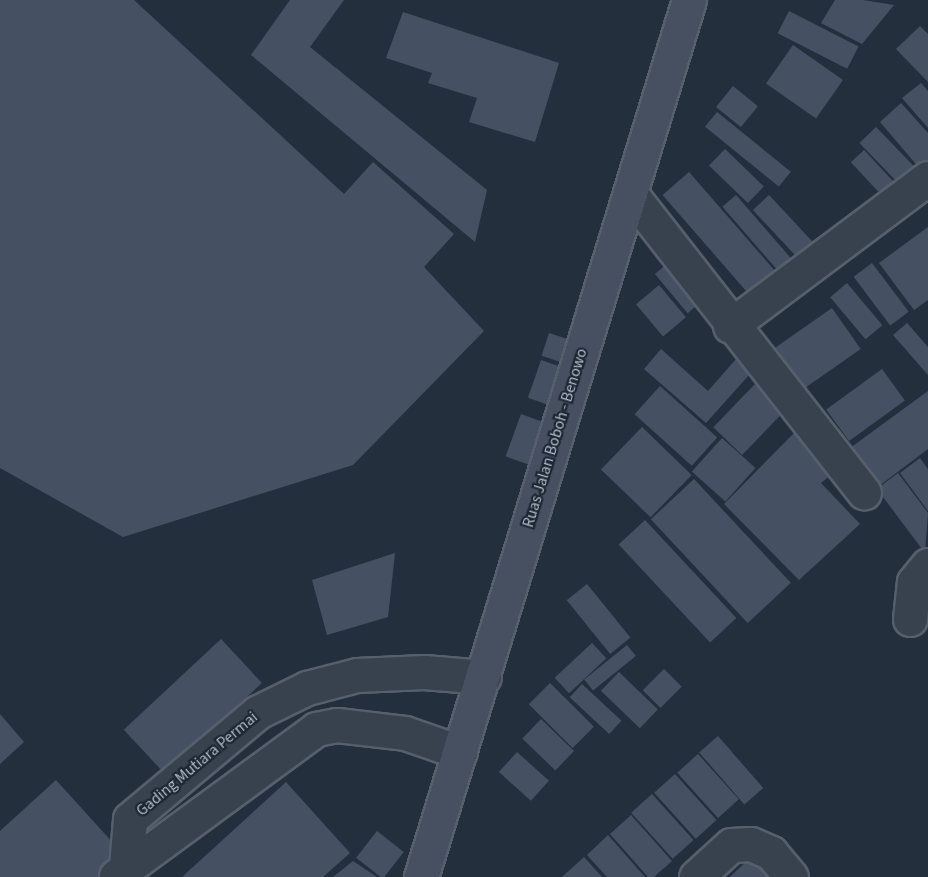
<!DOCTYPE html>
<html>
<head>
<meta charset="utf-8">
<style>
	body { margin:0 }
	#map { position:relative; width:928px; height:877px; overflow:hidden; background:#242f3e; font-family:"Source Sans 3",sans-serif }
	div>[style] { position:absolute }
	.building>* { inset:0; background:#455162; transform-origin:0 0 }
	.roads { filter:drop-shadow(2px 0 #565f6c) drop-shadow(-2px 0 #565f6c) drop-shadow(0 2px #565f6c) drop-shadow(0 -2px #565f6c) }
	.minor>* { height:33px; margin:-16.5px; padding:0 16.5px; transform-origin:16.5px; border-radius:16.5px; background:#38414e }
	.secondary>* { height:33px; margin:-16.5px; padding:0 16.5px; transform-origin:16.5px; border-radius:16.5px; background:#465061 }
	span { translate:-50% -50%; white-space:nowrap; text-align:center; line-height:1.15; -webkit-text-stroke:4.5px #1d2633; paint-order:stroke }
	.street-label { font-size:16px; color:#b4bcc9 }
</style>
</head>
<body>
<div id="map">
	<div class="building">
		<i style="clip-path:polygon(0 0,134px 0,344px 194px,373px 162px,454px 234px,424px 267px,484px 331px,353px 465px,123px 537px,0 468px)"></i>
		<i style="clip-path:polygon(290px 0,344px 0,310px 47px,487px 190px,475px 242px,251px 55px)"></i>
		<i style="clip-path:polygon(835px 0,863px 0,894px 5px,862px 44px,821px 23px)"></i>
		<i style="left:789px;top:11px;width:78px;height:25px;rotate:27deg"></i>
		<i style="clip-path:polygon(403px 12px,559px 63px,535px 142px,469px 122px,477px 98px,428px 83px,432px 73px,386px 58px)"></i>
		<i style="clip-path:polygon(920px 26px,928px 34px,928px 82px,896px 49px)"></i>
		<i style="left:793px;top:45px;width:61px;height:47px;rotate:35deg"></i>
		<i style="clip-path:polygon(921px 83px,928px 91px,928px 128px,902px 98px)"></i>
		<i style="left:733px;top:86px;width:32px;height:27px;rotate:39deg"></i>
		<i style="clip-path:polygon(901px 103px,928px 133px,928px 164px,921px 170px,880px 122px)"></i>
		<i style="left:717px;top:112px;width:95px;height:19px;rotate:39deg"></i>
		<i style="left:876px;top:127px;width:65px;height:23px;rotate:46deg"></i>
		<i style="left:725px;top:149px;width:54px;height:23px;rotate:44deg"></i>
		<i style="left:864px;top:150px;width:51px;height:18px;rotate:47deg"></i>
		<i style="left:689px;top:172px;width:133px;height:35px;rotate:49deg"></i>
		<i style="left:736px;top:195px;width:84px;height:18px;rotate:49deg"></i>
		<i style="left:769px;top:195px;width:80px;height:22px;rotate:47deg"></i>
		<i style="clip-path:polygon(928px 227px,928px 300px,914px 310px,879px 263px)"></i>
		<i style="left:674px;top:258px;width:51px;height:25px;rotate:50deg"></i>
		<i style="left:872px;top:263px;width:61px;height:23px;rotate:53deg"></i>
		<i style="left:847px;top:283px;width:55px;height:22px;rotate:50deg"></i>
		<i style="left:659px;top:285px;width:42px;height:30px;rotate:50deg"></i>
		<i style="left:832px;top:308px;width:50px;height:69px;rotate:55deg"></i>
		<i style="clip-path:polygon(907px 323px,928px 347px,928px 375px,893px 335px)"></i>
		<i style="left:549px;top:333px;width:28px;height:24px;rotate:18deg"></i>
		<i style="clip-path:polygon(661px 349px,708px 391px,743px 351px,758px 365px,706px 423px,644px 369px)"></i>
		<i style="left:541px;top:360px;width:28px;height:40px;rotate:19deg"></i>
		<i style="left:882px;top:369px;width:39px;height:69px;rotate:54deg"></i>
		<i style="left:755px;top:384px;width:40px;height:60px;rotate:44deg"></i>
		<i style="left:660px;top:386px;width:77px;height:38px;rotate:42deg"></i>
		<i style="clip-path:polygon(928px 391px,928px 449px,879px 486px,850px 448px)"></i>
		<i style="left:521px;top:414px;width:30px;height:45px;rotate:20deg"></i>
		<i style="left:642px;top:427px;width:69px;height:59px;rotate:44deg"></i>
		<i style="clip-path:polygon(796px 431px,831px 475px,821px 483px,860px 524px,799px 580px,724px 504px)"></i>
		<i style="left:722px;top:438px;width:45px;height:45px;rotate:42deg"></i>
		<i style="clip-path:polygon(920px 458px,928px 469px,928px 511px,900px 473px)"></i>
		<i style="clip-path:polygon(898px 473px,928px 513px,925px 553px,877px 489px)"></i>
		<i style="left:694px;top:479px;width:142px;height:59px;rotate:47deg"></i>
		<i style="left:645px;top:520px;width:134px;height:36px;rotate:47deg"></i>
		<i style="clip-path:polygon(395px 553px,388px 617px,327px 635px,312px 580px)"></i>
		<i style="left:587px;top:584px;width:69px;height:26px;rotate:51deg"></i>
		<i style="left:221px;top:639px;width:60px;height:133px;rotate:47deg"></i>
		<i style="left:592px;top:643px;width:21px;height:51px;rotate:47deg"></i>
		<i style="left:627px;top:645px;width:14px;height:55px;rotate:51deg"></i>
		<i style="left:664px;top:669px;width:25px;height:30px;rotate:45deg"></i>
		<i style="left:619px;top:672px;width:54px;height:26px;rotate:44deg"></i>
		<i style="left:550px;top:683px;width:62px;height:30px;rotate:45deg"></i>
		<i style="left:582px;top:684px;width:54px;height:18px;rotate:43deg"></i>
		<i style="clip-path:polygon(0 714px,24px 742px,0 764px)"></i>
		<i style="left:541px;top:719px;width:46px;height:27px;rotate:44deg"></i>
		<i style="left:718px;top:736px;width:69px;height:25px;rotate:49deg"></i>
		<i style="left:517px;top:752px;width:43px;height:27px;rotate:42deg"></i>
		<i style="left:698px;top:754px;width:61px;height:28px;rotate:48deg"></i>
		<i style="left:675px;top:774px;width:62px;height:28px;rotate:48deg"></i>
		<i style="clip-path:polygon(56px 780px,124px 855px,100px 877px,0 877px,0 831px)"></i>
		<i style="clip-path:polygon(286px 782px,350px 853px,323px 877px,182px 877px)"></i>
		<i style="left:652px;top:794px;width:62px;height:28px;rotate:48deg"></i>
		<i style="clip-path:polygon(631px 815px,672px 861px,654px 877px,648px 877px,610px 834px)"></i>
		<i style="left:377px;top:831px;width:34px;height:34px;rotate:38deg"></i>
		<i style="clip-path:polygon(608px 835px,645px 877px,607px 877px,587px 855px)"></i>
		<i style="clip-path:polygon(753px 855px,775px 877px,730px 877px)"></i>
		<i style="clip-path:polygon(584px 857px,602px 877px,562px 877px)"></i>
		<i style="clip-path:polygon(353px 861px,377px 877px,333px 877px)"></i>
	</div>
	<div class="roads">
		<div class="minor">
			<i style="left:630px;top:193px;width:380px;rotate:52deg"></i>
			<i style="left:730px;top:326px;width:247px;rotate:-36.8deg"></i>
			<i style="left:910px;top:619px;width:37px;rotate:-84deg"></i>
			<i style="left:914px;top:582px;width:22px;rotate:-51deg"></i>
			<i style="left:126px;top:867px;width:48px;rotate:-85.2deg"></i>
			<i style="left:130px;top:819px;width:167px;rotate:-39.9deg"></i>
			<i style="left:258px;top:712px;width:55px;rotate:-26.1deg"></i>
			<i style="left:307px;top:688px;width:52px;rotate:-14.6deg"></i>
			<i style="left:357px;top:675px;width:67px;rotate:-2.6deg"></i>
			<i style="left:424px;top:672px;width:60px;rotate:4.8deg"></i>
			<i style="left:116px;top:876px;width:248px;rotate:-36.3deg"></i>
			<i style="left:316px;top:729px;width:21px;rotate:-11deg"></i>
			<i style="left:337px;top:725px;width:68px;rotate:6.7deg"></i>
			<i style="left:405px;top:733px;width:58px;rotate:19.1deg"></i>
			<i style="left:696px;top:877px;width:47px;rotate:-42.4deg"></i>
			<i style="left:731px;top:845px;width:20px;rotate:-3deg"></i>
			<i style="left:751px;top:844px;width:22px;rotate:24deg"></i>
			<i style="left:771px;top:853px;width:31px;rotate:50deg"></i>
		</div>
		<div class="secondary">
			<i style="left:421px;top:877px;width:917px;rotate:-73.01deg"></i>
		</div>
	</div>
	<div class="street-label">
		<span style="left:555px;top:438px;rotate:-73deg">Ruas Jalan Boboh - Benowo</span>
		<span style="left:197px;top:764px;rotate:-40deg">Gading Mutiara Permai</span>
	</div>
</div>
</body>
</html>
